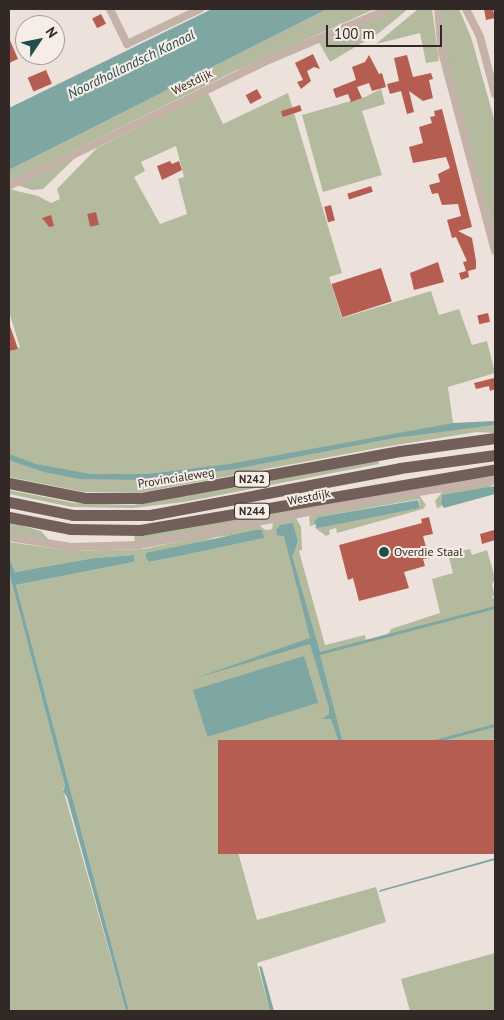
<!DOCTYPE html>
<html>
<head>
<meta charset="utf-8">
<style>
	body { margin:0 }
	#map { position:relative; width:504px; height:1020px; overflow:hidden; background:#ede2db; font-family:"PT Sans",sans-serif }
	div>[style] { position:absolute }
	.green>* { inset:0; background:#b4ba9d }
	.water>* { inset:0; background:#7ea6a3; transform-origin:0 0 }
	.building>* { inset:0; background:#b55d51; transform-origin:0 0 }
	.minor>* { height:8px; margin:-4px; padding:0 4px; transform-origin:4px; border-radius:4px; background:#c4b1a8 }
	.primary>* { height:11px; margin:-5.5px; padding:0 5.5px; transform-origin:5.5px; border-radius:5.5px; background:#725f5a }
	.dots>* { width:14px; height:14px; translate:-50% -50%; box-sizing:border-box; border:2px solid #f6ede6; border-radius:50% }
	span { translate:-50% -50%; white-space:nowrap; text-align:center; line-height:1.15; -webkit-text-stroke:4px #f6ede6; paint-order:stroke }
	.shield-label span { padding:1px 4px; background:#f6ede6; border:1px solid; border-radius:4px; -webkit-text-stroke-width:0 }
	.shield-label { font-size:11px; color:#322927; font-weight:700 }
	.street-label { font-size:12px; color:#322927 }
	.poi-label { font-size:12px; color:#322927 }
	.left { translate:0 -50%; text-align:left }
	.water-label { font-size:14px; color:#234d4b; font-style:italic }
	.frame { position:absolute; inset:0; border:10px solid #322927; pointer-events:none }
	.north { position:absolute; left:15px; top:15px; width:50px; height:50px; box-sizing:border-box; background:#f6ede6; border:1px solid #a89f9a; border-radius:50%; rotate:56deg; font-size:14px; font-weight:700; line-height:20px; text-align:center; color:#322927 }
	.north::after { content:''; display:block; margin:auto; width:18px; height:22px; background:#234d4b; clip-path:polygon(50% 0,100% 100%,50% 72%,0 100%) }
	.scale { position:absolute; left:326px; top:25px; width:116px; height:22px; box-sizing:border-box; border:2px solid #322927; border-top:0; padding-left:6px; font-size:15px; line-height:18px; white-space:nowrap; color:#322927; -webkit-text-stroke:4px #f6ede6; paint-order:stroke }
</style>
</head>
<body>
<div id="map">
	<div class="green">
		<i style="clip-path:polygon(327px 9px,375px 9px,231px 73px,9px 182px,9px 170px)"></i>
		<i style="clip-path:polygon(395px 9px,408px 9px,379px 33px,330px 62px,318px 41px)"></i>
		<i style="clip-path:polygon(418px 9px,432px 9px,439px 61px,426px 63px,420px 33px,376px 44px)"></i>
		<i style="clip-path:polygon(441px 9px,459px 9px,471px 37px,495px 122px,495px 236px,445px 53px)"></i>
		<i style="clip-path:polygon(381px 89px,385px 104px,362px 111px,382px 175px,323px 192px,302px 115px,365px 97px)"></i>
		<i style="clip-path:polygon(evenodd,208px 93px,223px 124px,288px 93px,342px 273px,329px 277px,342px 318px,431px 291px,439px 315px,459px 309px,472px 345px,487px 341px,495px 373px,448px 387px,453px 423px,475px 423px,476px 427px,495px 425px,495px 433px,477px 432px,378px 448px,138px 493px,84px 492px,9px 477px,9px 351px,20px 347px,9px 312px,9px 189px,38px 196px,51px 203px,60px 199px,57px 189px,97px 148px,208px 93px,176px 146px,184px 177px,178px 179px,187px 214px,160px 224px,134px 177px,145px 171px,141px 162px,176px 146px)"></i>
		<i style="clip-path:polygon(78px 155px,43px 189px,32px 190px,17px 185px)"></i>
		<i style="clip-path:polygon(378px 460px,379px 464px,184px 502px,133px 508px,72px 507px,9px 494px,9px 490px,74px 503px,133px 505px)"></i>
		<i style="clip-path:polygon(495px 476px,359px 499px,135px 542px,134px 535px,355px 496px)"></i>
		<i style="clip-path:polygon(495px 483px,487px 489px,442px 495px,441px 507px,437px 508px,435px 501px,443px 491px)"></i>
		<i style="clip-path:polygon(419px 495px,426px 505px,423px 509px,337px 533px,336px 528px,329px 530px,330px 534px,326px 536px,314px 527px,420px 508px,419px 499px,319px 517px,315px 525px,310px 526px,309px 517px,314px 513px)"></i>
		<i style="clip-path:polygon(evenodd,296px 518px,301px 527px,302px 550px,299px 551px,325px 645px,365px 635px,366px 640px,388px 634px,391px 629px,440px 613px,432px 579px,453px 573px,448px 554px,470px 549px,472px 555px,487px 550px,495px 578px,492px 585px,495px 595px,492px 597px,495px 599px,495px 739px,227px 813px,257px 920px,376px 887px,386px 922px,257px 963px,270px 1011px,129px 1011px,16px 585px,134px 562px,134px 555px,94px 558px,15px 572px,9px 557px,9px 542px,72px 551px,144px 549px,257px 524px,266px 530px,272px 529px,273px 522px,296px 518px,293px 524px,298px 543px,295px 548px,283px 534px,280px 525px,293px 524px,296px 518px,263px 532px,263px 538px,165px 559px,148px 562px,146px 557px,217px 537px,263px 532px)"></i>
		<i style="clip-path:polygon(9px 522px,41px 531px,50px 541px,9px 534px)"></i>
		<i style="clip-path:polygon(9px 572px,65px 786px,63px 789px,126px 1011px,9px 1011px)"></i>
		<i style="clip-path:polygon(495px 953px,495px 1011px,410px 1011px,401px 979px)"></i>
	</div>
	<div class="water">
		<i style="clip-path:polygon(212px 9px,327px 9px,9px 170px,9px 108px)"></i>
		<i style="clip-path:polygon(495px 421px,495px 425px,394px 438px,235px 469px,147px 480px,80px 479px,44px 472px,9px 460px,9px 454px,36px 464px,90px 474px,149px 474px,229px 464px,453px 423px)"></i>
		<i style="clip-path:polygon(495px 486px,495px 494px,444px 508px,441px 504px,442px 495px)"></i>
		<i style="clip-path:polygon(418px 500px,420px 508px,317px 528px,314px 521px,319px 517px)"></i>
		<i style="clip-path:polygon(293px 523px,298px 542px,292px 556px,320px 652px,495px 606px,495px 609px,320px 655px,348px 763px,495px 724px,495px 727px,347px 766px,331px 719px,322px 719px,329px 714px,329px 708px,310px 644px,193px 679px,310px 638px,284px 536px,277px 535px,276px 530px,280px 525px)"></i>
		<i style="clip-path:polygon(256px 530px,262px 530px,264px 538px,165px 559px,148px 562px,146px 557px,146px 553px)"></i>
		<i style="clip-path:polygon(134px 555px,134px 562px,16px 585px,129px 1011px,126px 1011px,67px 797px,63px 791px,65px 786px,9px 572px,9px 557px,15px 572px,94px 558px)"></i>
		<i style="left:304px;top:656px;width:49px;height:116px;rotate:73deg"></i>
		<i style="clip-path:polygon(495px 858px,495px 860px,379px 892px,380px 890px)"></i>
		<i style="clip-path:polygon(259px 966px,262px 967px,274px 1011px,270px 1011px)"></i>
	</div>
	<div class="building">
		<i style="clip-path:polygon(484px 9px,493px 9px,495px 18px,486px 20px)"></i>
		<i style="left:101px;top:14px;width:11px;height:10px;rotate:63deg"></i>
		<i style="clip-path:polygon(9px 38px,18px 59px,9px 63px)"></i>
		<i style="clip-path:polygon(313px 54px,320px 69px,314px 67px,307px 71px,311px 81px,301px 89px,297px 82px,303px 80px,295px 63px)"></i>
		<i style="clip-path:polygon(369px 55px,379px 74px,382px 73px,386px 87px,372px 91px,369px 83px,357px 87px,362px 98px,351px 102px,348px 94px,336px 98px,333px 89px,356px 80px,352px 67px,365px 62px)"></i>
		<i style="clip-path:polygon(407px 55px,413px 77px,431px 73px,433px 79px,429px 80px,433px 98px,423px 101px,409px 91px,414px 112px,407px 114px,401px 91px,390px 94px,387px 84px,399px 81px,394px 58px)"></i>
		<i style="left:46px;top:70px;width:15px;height:20px;rotate:67deg"></i>
		<i style="left:257px;top:89px;width:10px;height:13px;rotate:61deg"></i>
		<i style="left:300px;top:105px;width:6px;height:20px;rotate:72deg"></i>
		<i style="clip-path:polygon(442px 109px,472px 227px,458px 231px,472px 238px,476px 261px,476px 269px,468px 271px,469px 277px,461px 280px,459px 273px,466px 271px,463px 262px,467px 261px,456px 237px,452px 238px,447px 220px,461px 216px,458px 204px,442px 205px,438px 193px,432px 194px,429px 185px,440px 182px,438px 174px,450px 168px,446px 157px,413px 163px,409px 147px,423px 143px,419px 127px,432px 123px,430px 117px,435px 116px,434px 111px)"></i>
		<i style="clip-path:polygon(170px 161px,172px 164px,179px 161px,182px 170px,162px 180px,157px 166px)"></i>
		<i style="left:371px;top:186px;width:6px;height:25px;rotate:72deg"></i>
		<i style="left:331px;top:205px;width:16px;height:7px;rotate:76deg"></i>
		<i style="left:96px;top:212px;width:13px;height:9px;rotate:77deg"></i>
		<i style="clip-path:polygon(51px 215px,54px 226px,49px 227px,42px 218px)"></i>
		<i style="clip-path:polygon(438px 262px,444px 282px,414px 290px,410px 273px)"></i>
		<i style="left:381px;top:268px;width:35px;height:52px;rotate:72deg"></i>
		<i style="left:488px;top:313px;width:9px;height:11px;rotate:77deg"></i>
		<i style="clip-path:polygon(9px 323px,18px 349px,9px 351px)"></i>
		<i style="clip-path:polygon(494px 378px,495px 389px,490px 391px,489px 386px,476px 389px,474px 383px)"></i>
		<i style="clip-path:polygon(429px 517px,433px 534px,423px 536px,429px 558px,423px 559px,425px 566px,404px 572px,409px 588px,359px 601px,353px 578px,348px 580px,339px 545px,422px 523px,421px 519px)"></i>
		<i style="clip-path:polygon(494px 530px,495px 540px,482px 544px,480px 534px)"></i>
		<i style="left:495px;top:740px;width:114px;height:277px;rotate:90deg"></i>
	</div>
	<div class="minor">
		<i style="left:110px;top:9px;width:39px;rotate:64deg"></i>
		<i style="left:127px;top:44px;width:81px;rotate:-25.6deg"></i>
		<i style="left:438px;top:9px;width:43px;rotate:84.7deg"></i>
		<i style="left:442px;top:52px;width:206px;rotate:75.1deg"></i>
		<i style="left:466px;top:9px;width:31px;rotate:63deg"></i>
		<i style="left:480px;top:37px;width:59px;rotate:75.3deg"></i>
		<i style="left:9px;top:186px;width:291px;rotate:-25.9deg"></i>
		<i style="left:271px;top:59px;width:128px;rotate:-23deg"></i>
		<i style="left:9px;top:537px;width:63px;rotate:9.2deg"></i>
		<i style="left:71px;top:547px;width:68px;rotate:-1.7deg"></i>
		<i style="left:139px;top:545px;width:246px;rotate:-11deg"></i>
		<i style="left:380px;top:498px;width:116px;rotate:-8.9deg"></i>
	</div>
	<div class="primary">
		<i style="left:9px;top:483px;width:77px;rotate:11.2deg"></i>
		<i style="left:85px;top:498px;width:56px"></i>
		<i style="left:141px;top:498px;width:263px;rotate:-10.3deg"></i>
		<i style="left:400px;top:451px;width:96px;rotate:-7.8deg"></i>
		<i style="left:9px;top:502px;width:65px;rotate:11.5deg"></i>
		<i style="left:73px;top:515px;width:77px"></i>
		<i style="left:150px;top:515px;width:254px;rotate:-10.6deg"></i>
		<i style="left:400px;top:468px;width:96px;rotate:-7.8deg"></i>
		<i style="left:9px;top:517px;width:62px;rotate:11.1deg"></i>
		<i style="left:70px;top:529px;width:70px;rotate:0.8deg"></i>
		<i style="left:140px;top:530px;width:360px;rotate:-9.7deg"></i>
	</div>
	<div class="dots">
		<i style="left:384px;top:552px;background:#234d4b"></i>
	</div>
	<div class="shield-label">
		<span style="left:252px;top:479px">N242</span>
		<span style="left:252px;top:511px">N244</span>
	</div>
	<div class="street-label">
		<span style="left:192px;top:82px;rotate:-26deg">Westdijk</span>
		<span style="left:176px;top:478px;rotate:-9deg">Provincialeweg</span>
		<span style="left:309px;top:497px;rotate:-11deg">Westdijk</span>
	</div>
	<div class="poi-label">
		<span class="left" style="left:394px;top:552px">Overdie Staal</span>
	</div>
	<div class="water-label">
		<span style="left:131px;top:64px;rotate:-26deg">Noordhollandsch Kanaal</span>
	</div>
	<div class="frame"></div>
	<div class="north">N</div>
	<div class="scale">100 m</div>
</div>
</body>
</html>
